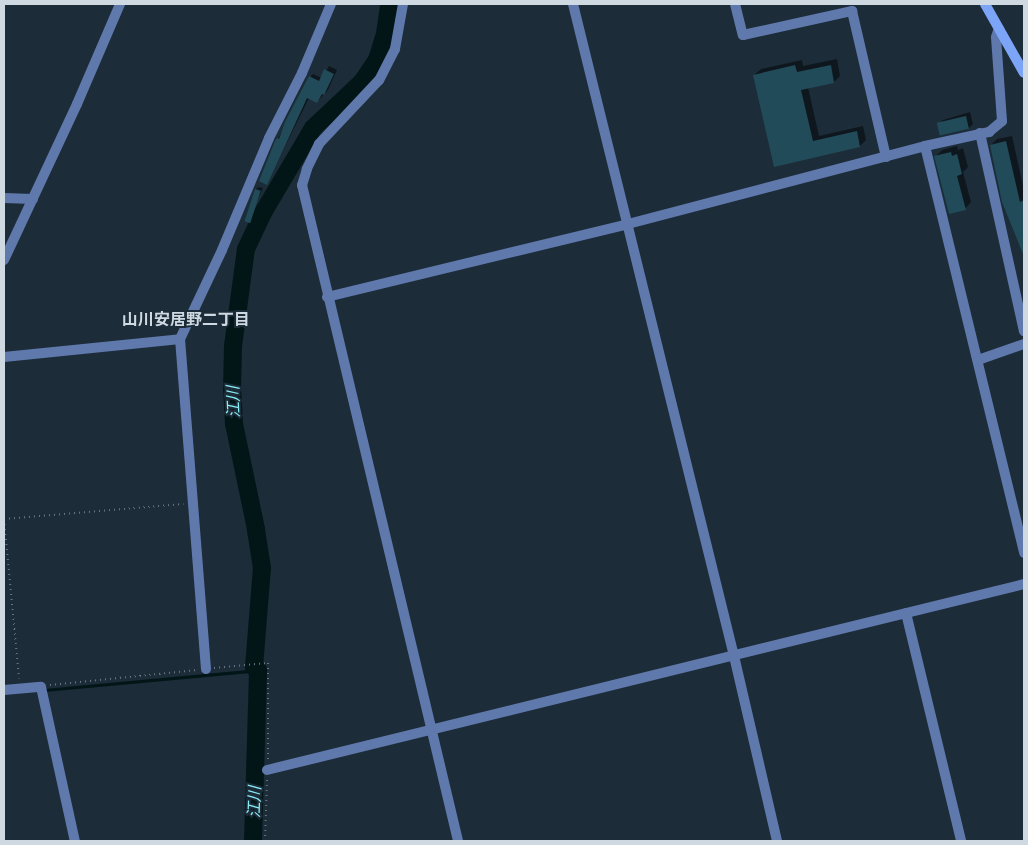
<!DOCTYPE html>
<html>
<head>
<meta charset="utf-8">
<style>
	body { margin:0 }
	#map { position:relative; width:1028px; height:845px; overflow:hidden; background:#1c2c39; font-family:Ubuntu,"Noto Sans JP",sans-serif }
	div>[style] { position:absolute }
	.shadow>* { inset:0; background:#0007 }
	.stream>* { height:3px; margin:-1.5px; padding:0 1.5px; transform-origin:1.5px; border-radius:1.5px; background:#031617 }
	.river>* { height:18px; margin:-9px; padding:0 9px; transform-origin:9px; border-radius:9px; background:#031617 }
	.building>* { inset:0; background:#224b59; transform-origin:0 0 }
	.path>* { height:2px; margin-top:-1px; transform-origin:0; background:repeating-linear-gradient(90deg,#687580 0 1px,transparent 0 5px) }
	.minor>* { height:10px; margin:-5px; padding:0 5px; transform-origin:5px; border-radius:5px; background:#6079ac }
	.secondary>* { height:10px; margin:-5px; padding:0 5px; transform-origin:5px; border-radius:5px; background:#7da5f7 }
	span { translate:-50% -50%; white-space:nowrap; text-align:center; line-height:1.15; -webkit-text-stroke:4px #1c2c39; paint-order:stroke }
	.neighbourhood-label { font-size:16px; color:#cfd9e2; font-weight:700 }
	.water-label { font-size:16px; color:#8beff8; font-style:italic }
	.frame { position:absolute; inset:0; border:5px solid #cfd9e2; pointer-events:none }
</style>
</head>
<body>
<div id="map">
	<div class="shadow">
		<i style="clip-path:polygon(837px 59px,840px 76px,834px 82px,808px 87px,819px 136px,863px 126px,866px 140px,860px 146px,775px 165px,754px 75px,761px 69px,802px 60px,803px 66px)"></i>
		<i style="clip-path:polygon(329px 66px,337px 70px,328px 90px,317px 102px,309px 98px,267px 183px,278px 139px,310px 77px,313px 74px,322px 78px)"></i>
		<i style="clip-path:polygon(970px 112px,973px 124px,969px 128px,938px 124px,943px 120px)"></i>
		<i style="clip-path:polygon(1012px 136px,1024px 190px,1024px 254px,1004px 202px,991px 145px,997px 139px)"></i>
		<i style="clip-path:polygon(957px 146px,958px 150px,963px 148px,968px 167px,963px 172px,971px 202px,965px 209px,936px 156px,942px 150px)"></i>
		<i style="clip-path:polygon(259px 187px,263px 188px,248px 221px,256px 189px)"></i>
	</div>
	<div class="stream">
		<i style="left:44px;top:690px;width:215px;rotate:-5.3deg"></i>
	</div>
	<div class="river">
		<i style="left:253px;top:841px;width:171px;rotate:-88.3deg"></i>
		<i style="left:258px;top:670px;width:5px;rotate:-143deg"></i>
		<i style="left:254px;top:667px;width:99px;rotate:-85.4deg"></i>
		<i style="left:262px;top:568px;width:39px;rotate:-99deg"></i>
		<i style="left:256px;top:529px;width:107px;rotate:-101.8deg"></i>
		<i style="left:234px;top:424px;width:35px;rotate:-93deg"></i>
		<i style="left:232px;top:389px;width:43px;rotate:-88.7deg"></i>
		<i style="left:233px;top:346px;width:98px;rotate:-82.4deg"></i>
		<i style="left:246px;top:249px;width:42px;rotate:-64.7deg"></i>
		<i style="left:264px;top:211px;width:96px;rotate:-59.4deg"></i>
		<i style="left:313px;top:128px;width:67px;rotate:-43.2deg"></i>
		<i style="left:362px;top:82px;width:27px;rotate:-56deg"></i>
		<i style="left:377px;top:60px;width:27px;rotate:-73deg"></i>
		<i style="left:385px;top:34px;width:30px;rotate:-82deg"></i>
	</div>
	<div class="building">
		<i style="clip-path:polygon(795px 65px,797px 72px,831px 65px,834px 83px,801px 90px,813px 141px,857px 131px,860px 147px,774px 167px,753px 75px)"></i>
		<i style="clip-path:polygon(324px 69px,334px 74px,324px 95px,322px 94px,317px 103px,307px 98px,267px 185px,259px 181px,275px 141px,277px 138px,279px 139px,285px 122px,309px 76px,319px 81px)"></i>
		<i style="left:966px;top:116px;width:13px;height:30px;rotate:77deg"></i>
		<i style="clip-path:polygon(1006px 141px,1020px 202px,1024px 200px,1023px 254px,1002px 202px,990px 145px)"></i>
		<i style="clip-path:polygon(951px 152px,952px 156px,957px 154px,962px 174px,957px 176px,966px 210px,949px 214px,934px 156px)"></i>
		<i style="left:255px;top:189px;width:6px;height:34px;rotate:18deg"></i>
	</div>
	<div class="path">
		<i style="left:4px;top:519px;width:180px;rotate:-4.8deg"></i>
		<i style="left:4px;top:519px;width:160px;rotate:84.6deg"></i>
		<i style="left:214px;top:668px;width:54px;rotate:-5.3deg"></i>
		<i style="left:268px;top:663px;width:97px;rotate:90deg"></i>
		<i style="left:50px;top:685px;width:148px;rotate:-5.8deg"></i>
		<i style="left:265px;top:841px;width:61px;rotate:-88.1deg"></i>
	</div>
	<div class="minor">
		<i style="left:403px;top:4px;width:46px;rotate:100.1deg"></i>
		<i style="left:395px;top:49px;width:35px;rotate:117deg"></i>
		<i style="left:379px;top:80px;width:88px;rotate:133.2deg"></i>
		<i style="left:319px;top:144px;width:28px;rotate:116deg"></i>
		<i style="left:307px;top:169px;width:17px;rotate:107deg"></i>
		<i style="left:302px;top:185px;width:674px;rotate:76.62deg"></i>
		<i style="left:573px;top:4px;width:672px;rotate:76.13deg"></i>
		<i style="left:734px;top:656px;width:190px;rotate:76.9deg"></i>
		<i style="left:735px;top:4px;width:32px;rotate:76deg"></i>
		<i style="left:743px;top:35px;width:112px;rotate:-12.4deg"></i>
		<i style="left:852px;top:11px;width:150px;rotate:76.9deg"></i>
		<i style="left:980px;top:133px;width:203px;rotate:77.5deg"></i>
		<i style="left:925px;top:146px;width:419px;rotate:76.3deg"></i>
		<i style="left:4px;top:198px;width:29px;rotate:2deg"></i>
		<i style="left:4px;top:260px;width:172px;rotate:-64.9deg"></i>
		<i style="left:77px;top:104px;width:109px;rotate:-66.7deg"></i>
		<i style="left:327px;top:297px;width:310px;rotate:-13.6deg"></i>
		<i style="left:628px;top:224px;width:307px;rotate:-14.7deg"></i>
		<i style="left:925px;top:146px;width:66px;rotate:-12.3deg"></i>
		<i style="left:989px;top:132px;width:17px;rotate:-40deg"></i>
		<i style="left:1002px;top:121px;width:84px;rotate:-94.1deg"></i>
		<i style="left:996px;top:37px;width:9px;rotate:-72deg"></i>
		<i style="left:4px;top:357px;width:177px;rotate:-5.8deg"></i>
		<i style="left:978px;top:360px;width:49px;rotate:-19.2deg"></i>
		<i style="left:906px;top:613px;width:235px;rotate:76.4deg"></i>
		<i style="left:206px;top:669px;width:331px;rotate:-94.5deg"></i>
		<i style="left:180px;top:339px;width:98px;rotate:-64.7deg"></i>
		<i style="left:222px;top:250px;width:121px;rotate:-67.2deg"></i>
		<i style="left:269px;top:138px;width:73px;rotate:-63.1deg"></i>
		<i style="left:302px;top:73px;width:75px;rotate:-67.2deg"></i>
		<i style="left:4px;top:690px;width:37px;rotate:-5deg"></i>
		<i style="left:41px;top:687px;width:158px;rotate:77.6deg"></i>
		<i style="left:267px;top:770px;width:780px;rotate:-13.8deg"></i>
	</div>
	<div class="secondary">
		<i style="left:985px;top:4px;width:79px;rotate:60.5deg"></i>
	</div>
	<div class="neighbourhood-label">
		<span style="left:186px;top:319px">山川安居野二丁目</span>
	</div>
	<div class="water-label">
		<span style="left:233px;top:402px;rotate:-92deg">江川</span>
		<span style="left:254px;top:802px;rotate:-88deg">江川</span>
	</div>
	<div class="frame"></div>
</div>
</body>
</html>
